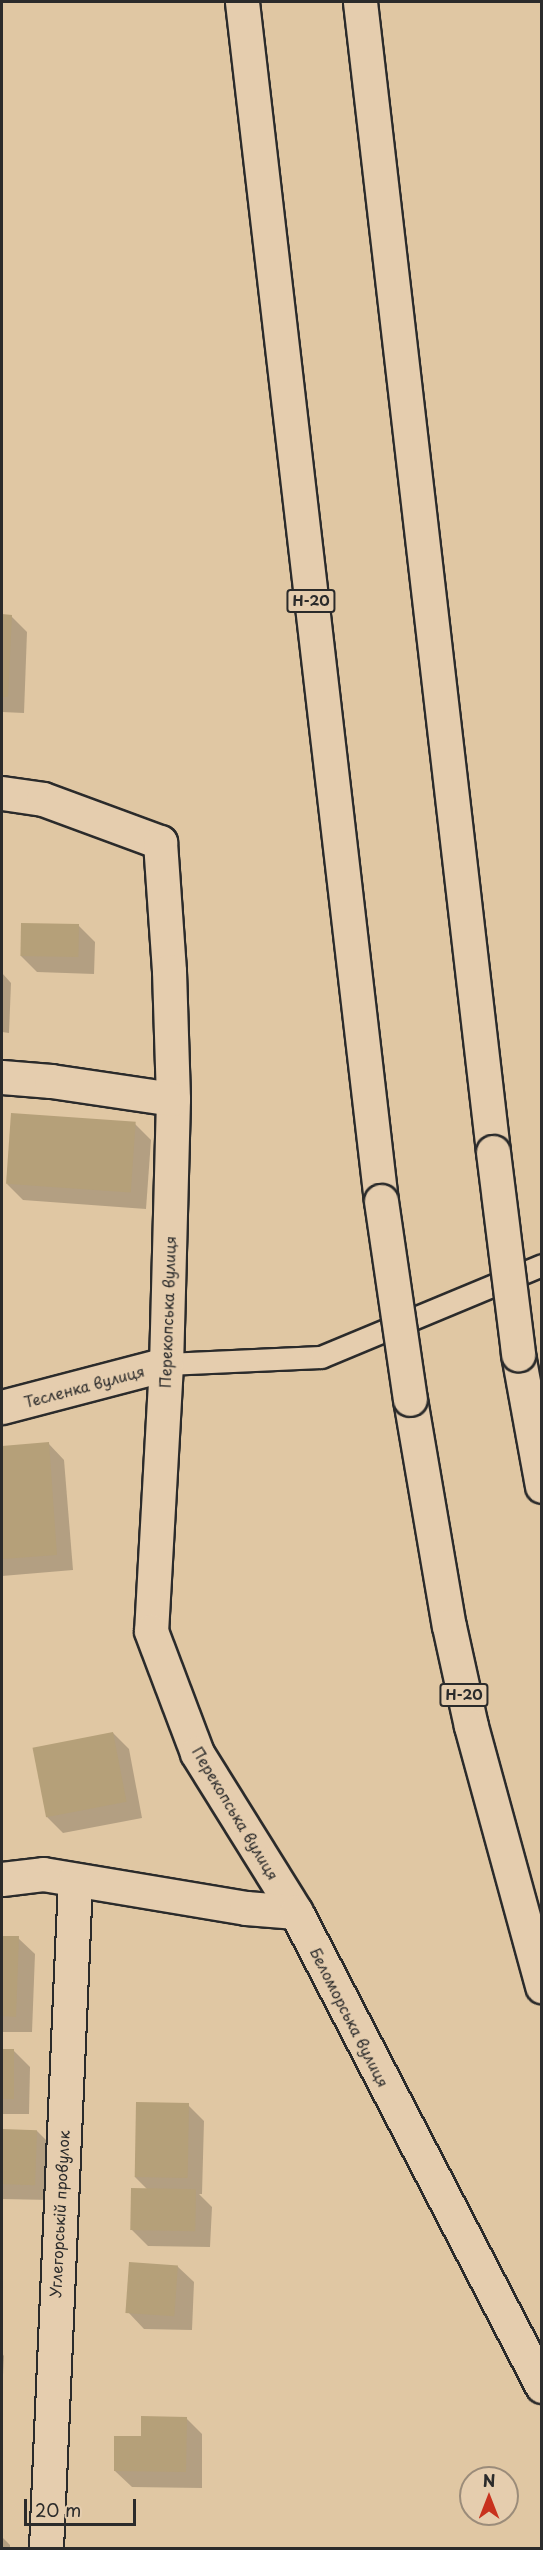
<!DOCTYPE html>
<html>
<head>
<meta charset="utf-8">
<style>
	body { margin:0 }
	#map { position:relative; width:543px; height:2550px; overflow:hidden; background:#e0c7a3; font-family:"Playpen Sans",sans-serif }
	div>[style] { position:absolute }
	.shadow>* { inset:0; background:#0003 }
	.building>* { inset:0; background:#b5a079; transform-origin:0 0 }
	.roads { filter:drop-shadow(2px 0 #2b2b2b) drop-shadow(-2px 0 #2b2b2b) drop-shadow(0 2px #2b2b2b) drop-shadow(0 -2px #2b2b2b) }
	.service>* { height:21px; margin:-10.5px; padding:0 10.5px; transform-origin:10.5px; border-radius:10.5px; background:#e5cdae }
	.minor>* { height:33px; margin:-16.5px; padding:0 16.5px; transform-origin:16.5px; border-radius:16.5px; background:#e5cdae }
	.primary>* { height:33px; margin:-16.5px; padding:0 16.5px; transform-origin:16.5px; border-radius:16.5px; background:#e5cdae }
	.bridges { filter:drop-shadow(2px 0 #2b2b2b) drop-shadow(-2px 0 #2b2b2b) drop-shadow(0 2px #2b2b2b) drop-shadow(0 -2px #2b2b2b) }
	.primary-bridge>* { height:33px; margin:-16.5px; padding:0 16.5px; transform-origin:16.5px; border-radius:16.5px; background:#e5cdae }
	span { translate:-50% -50%; white-space:nowrap; text-align:center; line-height:1.15; -webkit-text-stroke:4.5px #e5cdae; paint-order:stroke }
	.shield-label span { padding:2px 4px; background:#e5cdae; border:2px solid; border-radius:4px; -webkit-text-stroke-width:0 }
	.shield-label { font-size:14px; color:#2b2b2b; font-weight:700 }
	.street-label { font-size:15px; color:#2b2b2b }
	.frame { position:absolute; inset:0; border:3px solid #2b2b2b; pointer-events:none }
	.north { position:absolute; left:459px; top:2466px; width:60px; height:60px; box-sizing:border-box; background:#e5cdae; border:2px solid #9b8c7a; border-radius:50%; rotate:0deg; font-size:16px; font-weight:700; line-height:24px; text-align:center; color:#2b2b2b }
	.north::after { content:''; display:block; margin:auto; width:21px; height:27px; background:#c8321e; clip-path:polygon(50% 0,100% 100%,50% 72%,0 100%) }
	.scale { position:absolute; left:24px; top:2499px; width:112px; height:27px; box-sizing:border-box; border:3px solid #2b2b2b; border-top:0; padding-left:8px; font-size:18px; line-height:21px; white-space:nowrap; color:#2b2b2b; -webkit-text-stroke:4px #e5cdae; paint-order:stroke }
</style>
</head>
<body>
<div id="map">
	<div class="shadow">
		<i style="clip-path:polygon(2px 616px,11px 616px,27px 632px,24px 713px,2px 712px)"></i>
		<i style="clip-path:polygon(79px 926px,95px 942px,94px 974px,37px 972px,21px 956px)"></i>
		<i style="clip-path:polygon(2px 973px,11px 983px,9px 1033px,2px 1032px)"></i>
		<i style="clip-path:polygon(135px 1124px,151px 1140px,146px 1209px,23px 1200px,7px 1184px)"></i>
		<i style="clip-path:polygon(48px 1443px,64px 1460px,73px 1570px,2px 1576px,2px 1447px)"></i>
		<i style="clip-path:polygon(113px 1733px,129px 1749px,142px 1818px,63px 1833px,47px 1817px)"></i>
		<i style="clip-path:polygon(2px 1937px,18px 1938px,35px 1954px,32px 2032px,2px 2032px)"></i>
		<i style="clip-path:polygon(2px 2051px,14px 2051px,30px 2067px,29px 2114px,2px 2114px)"></i>
		<i style="clip-path:polygon(188px 2105px,204px 2121px,202px 2194px,199px 2194px,212px 2207px,210px 2247px,148px 2246px,132px 2230px,148px 2190px,135px 2177px)"></i>
		<i style="clip-path:polygon(2px 2130px,37px 2131px,53px 2147px,52px 2200px,2px 2199px)"></i>
		<i style="clip-path:polygon(177px 2266px,194px 2282px,192px 2330px,144px 2329px,128px 2312px)"></i>
		<i style="clip-path:polygon(2px 2353px,4px 2356px,2px 2394px)"></i>
		<i style="clip-path:polygon(186px 2418px,202px 2434px,202px 2488px,132px 2487px,115px 2471px,142px 2437px)"></i>
		<i style="clip-path:polygon(2px 2537px,10px 2545px,10px 2548px,2px 2548px)"></i>
	</div>
	<div class="building">
		<i style="clip-path:polygon(2px 614px,12px 615px,8px 697px,2px 697px)"></i>
		<i style="left:21px;top:923px;width:58px;height:33px;rotate:1deg"></i>
		<i style="left:11px;top:1113px;width:125px;height:71px;rotate:4deg"></i>
		<i style="clip-path:polygon(49px 1442px,57px 1555px,2px 1559px,2px 1446px)"></i>
		<i style="left:113px;top:1732px;width:71px;height:82px;rotate:79deg"></i>
		<i style="clip-path:polygon(2px 1936px,19px 1936px,16px 2017px,2px 2016px)"></i>
		<i style="left:2px;top:2049px;width:12px;height:50px"></i>
		<i style="left:136px;top:2102px;width:53px;height:75px;rotate:1deg"></i>
		<i style="left:2px;top:2129px;width:35px;height:55px;rotate:2deg"></i>
		<i style="left:131px;top:2188px;width:65px;height:42px;rotate:1deg"></i>
		<i style="left:129px;top:2262px;width:49px;height:51px;rotate:4deg"></i>
		<i style="clip-path:polygon(141px 2416px,187px 2417px,186px 2472px,114px 2471px,114px 2436px,141px 2436px)"></i>
	</div>
	<div class="roads">
		<div class="service">
			<i style="left:166px;top:1364px;width:155px;rotate:-2.6deg"></i>
			<i style="left:321px;top:1357px;width:239px;rotate:-22.6deg"></i>
		</div>
		<div class="minor">
			<i style="left:2px;top:793px;width:41px;rotate:8.3deg"></i>
			<i style="left:43px;top:799px;width:125px;rotate:20.2deg"></i>
			<i style="left:160px;top:842px;width:129px;rotate:86deg"></i>
			<i style="left:169px;top:971px;width:128px;rotate:88.2deg"></i>
			<i style="left:173px;top:1099px;width:265px;rotate:91.5deg"></i>
			<i style="left:166px;top:1364px;width:267px;rotate:93.2deg"></i>
			<i style="left:151px;top:1631px;width:130px;rotate:69.3deg"></i>
			<i style="left:197px;top:1753px;width:187px;rotate:58.1deg"></i>
			<i style="left:2px;top:1077px;width:49px;rotate:4.7deg"></i>
			<i style="left:51px;top:1081px;width:123px;rotate:8.4deg"></i>
			<i style="left:2px;top:1407px;width:170px;rotate:-14.7deg"></i>
			<i style="left:2px;top:1879px;width:41px;rotate:-7deg"></i>
			<i style="left:43px;top:1874px;width:206px;rotate:9.5deg"></i>
			<i style="left:246px;top:1908px;width:50px;rotate:4.6deg"></i>
			<i style="left:296px;top:1912px;width:534px;rotate:62.57deg"></i>
			<i style="left:46px;top:2548px;width:669px;rotate:-87.51deg"></i>
		</div>
		<div class="primary">
			<i style="left:242px;top:2px;width:1207px;rotate:83.39deg"></i>
			<i style="left:360px;top:2px;width:1158px;rotate:83.4deg"></i>
			<i style="left:518px;top:1354px;width:134px;rotate:79.7deg"></i>
			<i style="left:410px;top:1399px;width:230px;rotate:80.3deg"></i>
			<i style="left:449px;top:1626px;width:102px;rotate:77.6deg"></i>
			<i style="left:471px;top:1726px;width:270px;rotate:74.7deg"></i>
		</div>
	</div>
	<div class="bridges">
		<div class="primary-bridge">
			<i style="left:493px;top:1152px;width:204px;rotate:82.9deg"></i>
			<i style="left:381px;top:1201px;width:200px;rotate:81.7deg"></i>
		</div>
	</div>
	<div class="shield-label">
		<span style="left:311px;top:601px">Н-20</span>
		<span style="left:464px;top:1695px">Н-20</span>
	</div>
	<div class="street-label">
		<span style="left:167px;top:1312px;rotate:-88deg">Перекопська вулиця</span>
		<span style="left:84px;top:1386px;rotate:-15deg">Тесленка вулиця</span>
		<span style="left:236px;top:1813px;rotate:59deg">Перекопська вулиця</span>
		<span style="left:350px;top:2017px;rotate:63deg">Беломорська вулиця</span>
		<span style="left:59px;top:2214px;rotate:-87deg">Углегорськiй провулок</span>
	</div>
	<div class="frame"></div>
	<div class="north">N</div>
	<div class="scale">20 m</div>
</div>
</body>
</html>
